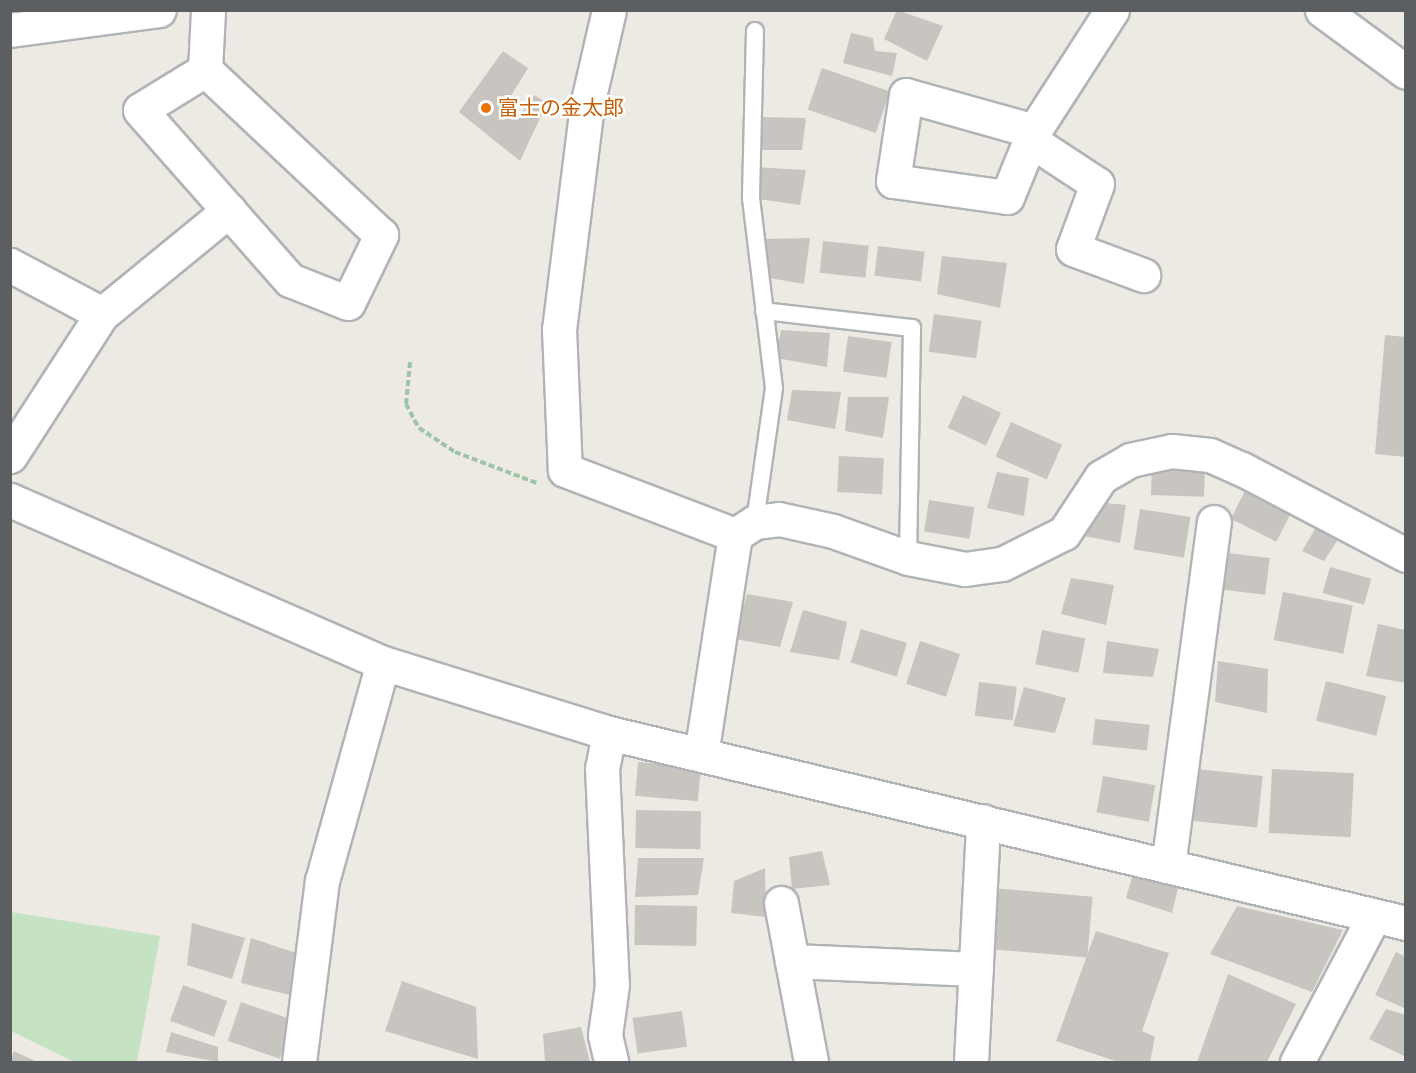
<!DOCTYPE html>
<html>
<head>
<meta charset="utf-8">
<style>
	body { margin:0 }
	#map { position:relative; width:1416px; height:1073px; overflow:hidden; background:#eceae3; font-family:"DejaVu Sans","Noto Sans JP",sans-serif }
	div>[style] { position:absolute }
	.green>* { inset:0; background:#c5e2c2 }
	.building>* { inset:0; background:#c8c5c0; transform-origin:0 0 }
	.path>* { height:4px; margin-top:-2px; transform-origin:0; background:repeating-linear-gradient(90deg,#9dc4a5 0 6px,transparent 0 9px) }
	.roads { filter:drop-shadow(2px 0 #b1b4b7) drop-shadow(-2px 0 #b1b4b7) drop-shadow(0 2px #b1b4b7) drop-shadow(0 -2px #b1b4b7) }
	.lane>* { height:16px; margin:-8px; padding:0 8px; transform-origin:8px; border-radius:8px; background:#fff }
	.street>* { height:33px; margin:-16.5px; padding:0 16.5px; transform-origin:16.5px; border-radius:16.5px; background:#fff }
	.secondary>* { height:33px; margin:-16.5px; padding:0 16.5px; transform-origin:16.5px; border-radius:16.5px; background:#fff }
	.dots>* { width:16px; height:16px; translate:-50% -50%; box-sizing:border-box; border:3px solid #fff; border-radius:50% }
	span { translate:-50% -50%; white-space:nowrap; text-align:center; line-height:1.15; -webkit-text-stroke:5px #fff; paint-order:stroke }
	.food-label { font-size:21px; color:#c56008 }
	.left { translate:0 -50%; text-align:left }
	.frame { position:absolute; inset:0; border:12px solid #5b5f62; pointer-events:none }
</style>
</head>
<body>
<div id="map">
	<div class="green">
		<i style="clip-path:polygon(11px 912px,160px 936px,137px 1062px,74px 1062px,11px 1031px)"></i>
	</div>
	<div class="building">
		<i style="clip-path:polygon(897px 10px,943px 26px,927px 61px,884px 39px)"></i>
		<i style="clip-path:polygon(851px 33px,873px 38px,875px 51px,897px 53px,892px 76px,843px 63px)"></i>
		<i style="clip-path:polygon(503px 51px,528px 68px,506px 104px,520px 116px,534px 95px,547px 103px,520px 161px,459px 112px)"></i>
		<i style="left:822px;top:68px;width:72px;height:44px;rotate:19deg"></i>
		<i style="clip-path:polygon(762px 117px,806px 118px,802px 150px,758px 150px)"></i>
		<i style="clip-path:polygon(755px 167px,806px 170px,800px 205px,751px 198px)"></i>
		<i style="clip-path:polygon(810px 238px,804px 284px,757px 276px,761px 239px)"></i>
		<i style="left:823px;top:241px;width:46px;height:32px;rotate:6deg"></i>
		<i style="left:878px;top:246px;width:47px;height:30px;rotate:7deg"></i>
		<i style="clip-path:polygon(942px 256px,1007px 263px,1000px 308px,937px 294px)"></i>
		<i style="left:934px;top:314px;width:48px;height:38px;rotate:8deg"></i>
		<i style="clip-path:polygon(781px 330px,830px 333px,827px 367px,776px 358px)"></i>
		<i style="clip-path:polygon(1385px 335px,1406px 337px,1406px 457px,1375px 454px)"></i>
		<i style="left:848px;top:336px;width:44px;height:36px;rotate:8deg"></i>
		<i style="clip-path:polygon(792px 390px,841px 392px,835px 429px,787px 420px)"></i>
		<i style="left:963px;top:395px;width:42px;height:36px;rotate:25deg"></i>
		<i style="clip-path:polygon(848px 397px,889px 397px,883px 438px,845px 431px)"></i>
		<i style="left:1011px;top:422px;width:56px;height:38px;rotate:24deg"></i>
		<i style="left:839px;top:456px;width:45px;height:36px;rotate:3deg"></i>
		<i style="left:1152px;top:465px;width:53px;height:30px;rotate:2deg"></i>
		<i style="clip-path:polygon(997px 472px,1029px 478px,1024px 516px,987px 508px)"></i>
		<i style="left:1249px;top:483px;width:51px;height:40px;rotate:27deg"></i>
		<i style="left:929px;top:500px;width:46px;height:32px;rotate:9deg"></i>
		<i style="clip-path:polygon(1095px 502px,1126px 505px,1120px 543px,1084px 536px)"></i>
		<i style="left:1140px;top:509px;width:51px;height:41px;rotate:9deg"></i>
		<i style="clip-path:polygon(1319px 522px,1343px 532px,1324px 561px,1302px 551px)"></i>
		<i style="left:1228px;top:553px;width:42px;height:37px;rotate:7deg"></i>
		<i style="left:1330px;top:567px;width:43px;height:27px;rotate:16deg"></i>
		<i style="clip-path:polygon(1071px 578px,1114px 585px,1106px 625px,1061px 614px)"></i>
		<i style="left:1283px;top:592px;width:71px;height:49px;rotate:11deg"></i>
		<i style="clip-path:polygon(747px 594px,793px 602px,780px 647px,735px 639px)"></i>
		<i style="clip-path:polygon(803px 610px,847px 622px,839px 660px,790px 652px)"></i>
		<i style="clip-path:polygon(1378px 624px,1406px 630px,1406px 683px,1366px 676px)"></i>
		<i style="left:861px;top:629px;width:48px;height:35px;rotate:17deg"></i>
		<i style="left:1042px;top:630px;width:44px;height:35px;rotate:11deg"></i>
		<i style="left:920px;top:641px;width:42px;height:45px;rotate:18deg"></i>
		<i style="clip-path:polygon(1107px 641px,1159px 649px,1153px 677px,1103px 673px)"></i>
		<i style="clip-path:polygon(1218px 661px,1268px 669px,1267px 713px,1215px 702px)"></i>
		<i style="left:1326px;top:681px;width:62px;height:41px;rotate:14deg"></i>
		<i style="left:979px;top:682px;width:38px;height:34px;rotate:7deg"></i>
		<i style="clip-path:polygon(1024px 687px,1066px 698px,1055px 733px,1013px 726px)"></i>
		<i style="left:1095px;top:719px;width:55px;height:26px;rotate:6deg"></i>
		<i style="left:638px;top:762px;width:63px;height:34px;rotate:5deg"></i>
		<i style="left:1197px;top:769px;width:66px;height:52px;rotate:6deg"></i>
		<i style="left:1272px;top:769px;width:82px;height:64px;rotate:3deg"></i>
		<i style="left:1103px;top:776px;width:53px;height:37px;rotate:10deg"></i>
		<i style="left:636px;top:810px;width:65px;height:38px;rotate:1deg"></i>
		<i style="clip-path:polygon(822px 851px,830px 885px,792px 889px,789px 857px)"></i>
		<i style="clip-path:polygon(638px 858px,704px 858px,698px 895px,635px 897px)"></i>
		<i style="clip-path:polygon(765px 868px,766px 917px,731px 913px,734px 881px)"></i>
		<i style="clip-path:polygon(1132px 877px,1178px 888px,1172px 913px,1126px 898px)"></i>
		<i style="left:992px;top:888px;width:101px;height:61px;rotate:5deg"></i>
		<i style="left:697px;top:906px;width:40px;height:62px;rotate:91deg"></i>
		<i style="clip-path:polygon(1237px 906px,1343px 930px,1312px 992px,1210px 954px)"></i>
		<i style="clip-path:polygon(192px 923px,245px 938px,232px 979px,187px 965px)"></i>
		<i style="clip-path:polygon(1096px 931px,1169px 953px,1142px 1031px,1155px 1037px,1150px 1062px,1118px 1062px,1056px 1041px)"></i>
		<i style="clip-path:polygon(251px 938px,302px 955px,302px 998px,241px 983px)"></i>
		<i style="clip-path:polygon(1396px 952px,1406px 957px,1406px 1009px,1375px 995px)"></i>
		<i style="clip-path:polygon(1228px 974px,1296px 1004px,1267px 1062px,1197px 1062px)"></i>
		<i style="clip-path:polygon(402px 981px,476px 1007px,478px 1059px,385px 1031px)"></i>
		<i style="left:183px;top:985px;width:47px;height:38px;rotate:20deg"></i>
		<i style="left:241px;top:1002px;width:55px;height:41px;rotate:19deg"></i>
		<i style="clip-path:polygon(1386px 1009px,1406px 1015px,1406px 1057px,1369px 1039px)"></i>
		<i style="left:682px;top:1011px;width:36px;height:50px;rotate:82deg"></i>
		<i style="clip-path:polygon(581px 1027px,590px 1062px,545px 1062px,543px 1034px)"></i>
		<i style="clip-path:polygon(171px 1032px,218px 1047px,218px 1062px,166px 1052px)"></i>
		<i style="clip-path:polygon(14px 1051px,37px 1062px,10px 1062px)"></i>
	</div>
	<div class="path">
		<i style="left:410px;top:362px;width:42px;rotate:95.4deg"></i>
		<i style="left:406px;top:404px;width:27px;rotate:62deg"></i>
		<i style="left:419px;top:428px;width:43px;rotate:33.7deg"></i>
		<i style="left:455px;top:452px;width:88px;rotate:20.7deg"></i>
	</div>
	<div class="roads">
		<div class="lane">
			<i style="left:755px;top:31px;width:167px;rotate:91.4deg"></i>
			<i style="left:751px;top:198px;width:191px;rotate:83.1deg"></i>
			<i style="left:774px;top:388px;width:135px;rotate:98.1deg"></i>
			<i style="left:764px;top:311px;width:149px;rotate:6.6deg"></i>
			<i style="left:912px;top:328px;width:230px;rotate:91deg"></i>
		</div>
		<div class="street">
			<i style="left:609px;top:10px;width:98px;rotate:103deg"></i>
			<i style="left:587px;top:105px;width:226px;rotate:97.1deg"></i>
			<i style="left:559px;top:329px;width:141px;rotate:87.6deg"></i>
			<i style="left:565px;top:470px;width:182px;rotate:20.9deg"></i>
			<i style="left:735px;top:535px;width:222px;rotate:98.8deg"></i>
			<i style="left:205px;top:70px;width:76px;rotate:148.4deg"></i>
			<i style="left:140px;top:110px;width:227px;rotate:48.6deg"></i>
			<i style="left:290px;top:280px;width:62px;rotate:21.6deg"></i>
			<i style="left:348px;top:303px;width:76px;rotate:-64.1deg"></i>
			<i style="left:381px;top:235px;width:241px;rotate:-136.8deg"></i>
			<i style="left:205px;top:70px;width:60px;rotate:-87.1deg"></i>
			<i style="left:1034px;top:131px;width:133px;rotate:-164.3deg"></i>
			<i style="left:906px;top:95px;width:87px;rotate:98.6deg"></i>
			<i style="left:893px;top:181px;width:115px;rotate:8deg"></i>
			<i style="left:1007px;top:197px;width:71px;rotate:-67.8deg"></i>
			<i style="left:1034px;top:131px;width:144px;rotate:-57.2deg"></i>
			<i style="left:1030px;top:140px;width:80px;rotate:33.3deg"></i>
			<i style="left:1097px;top:184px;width:69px;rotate:110.3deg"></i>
			<i style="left:1073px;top:249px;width:75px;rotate:20.4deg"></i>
			<i style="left:10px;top:265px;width:104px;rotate:28deg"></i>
			<i style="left:10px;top:456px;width:169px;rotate:-57.1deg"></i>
			<i style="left:102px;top:314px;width:164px;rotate:-39.3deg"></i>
			<i style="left:735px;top:535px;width:24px;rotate:-33deg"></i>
			<i style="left:755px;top:522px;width:24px;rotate:-7deg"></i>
			<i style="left:779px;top:519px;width:55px;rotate:12.5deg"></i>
			<i style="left:833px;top:531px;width:80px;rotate:19.8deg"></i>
			<i style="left:908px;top:558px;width:58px;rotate:10.9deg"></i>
			<i style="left:965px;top:569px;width:37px;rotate:-8deg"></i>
			<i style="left:1002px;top:564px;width:69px;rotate:-26.6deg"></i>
			<i style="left:1064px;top:533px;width:67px;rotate:-56.5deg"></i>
			<i style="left:1101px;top:477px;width:34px;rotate:-30deg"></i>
			<i style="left:1130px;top:460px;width:43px;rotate:-12.1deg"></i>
			<i style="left:1172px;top:451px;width:38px;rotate:6deg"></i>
			<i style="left:1210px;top:455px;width:35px;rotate:24deg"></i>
			<i style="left:1242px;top:469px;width:185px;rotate:27.7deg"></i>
			<i style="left:609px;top:733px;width:36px;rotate:101deg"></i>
			<i style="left:602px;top:768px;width:217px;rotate:87.4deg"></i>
			<i style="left:612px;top:985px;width:50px;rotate:98deg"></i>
			<i style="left:605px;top:1035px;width:28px;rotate:77deg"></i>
			<i style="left:1168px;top:866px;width:347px;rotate:-82.4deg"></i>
			<i style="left:781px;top:903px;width:162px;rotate:79.3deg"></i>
			<i style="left:792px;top:961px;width:184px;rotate:2.5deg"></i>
			<i style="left:299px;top:1062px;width:182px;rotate:-82.8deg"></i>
			<i style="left:322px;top:881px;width:226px;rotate:-74.4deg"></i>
			<i style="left:971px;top:1062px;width:241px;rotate:-87.1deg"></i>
			<i style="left:1297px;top:1062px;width:165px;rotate:-62.2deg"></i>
		</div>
		<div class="secondary">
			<i style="left:1322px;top:10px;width:104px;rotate:36.4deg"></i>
			<i style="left:10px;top:30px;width:150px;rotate:-7.6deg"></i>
			<i style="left:10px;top:500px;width:407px;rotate:23.6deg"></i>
			<i style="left:383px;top:663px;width:237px;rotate:17.2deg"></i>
			<i style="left:609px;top:733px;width:819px;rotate:13.41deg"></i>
		</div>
	</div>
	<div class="dots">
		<i style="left:486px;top:108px;background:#e8710a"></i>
	</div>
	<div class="food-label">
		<span class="left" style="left:498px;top:108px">富士の金太郎</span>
	</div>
	<div class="frame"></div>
</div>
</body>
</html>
